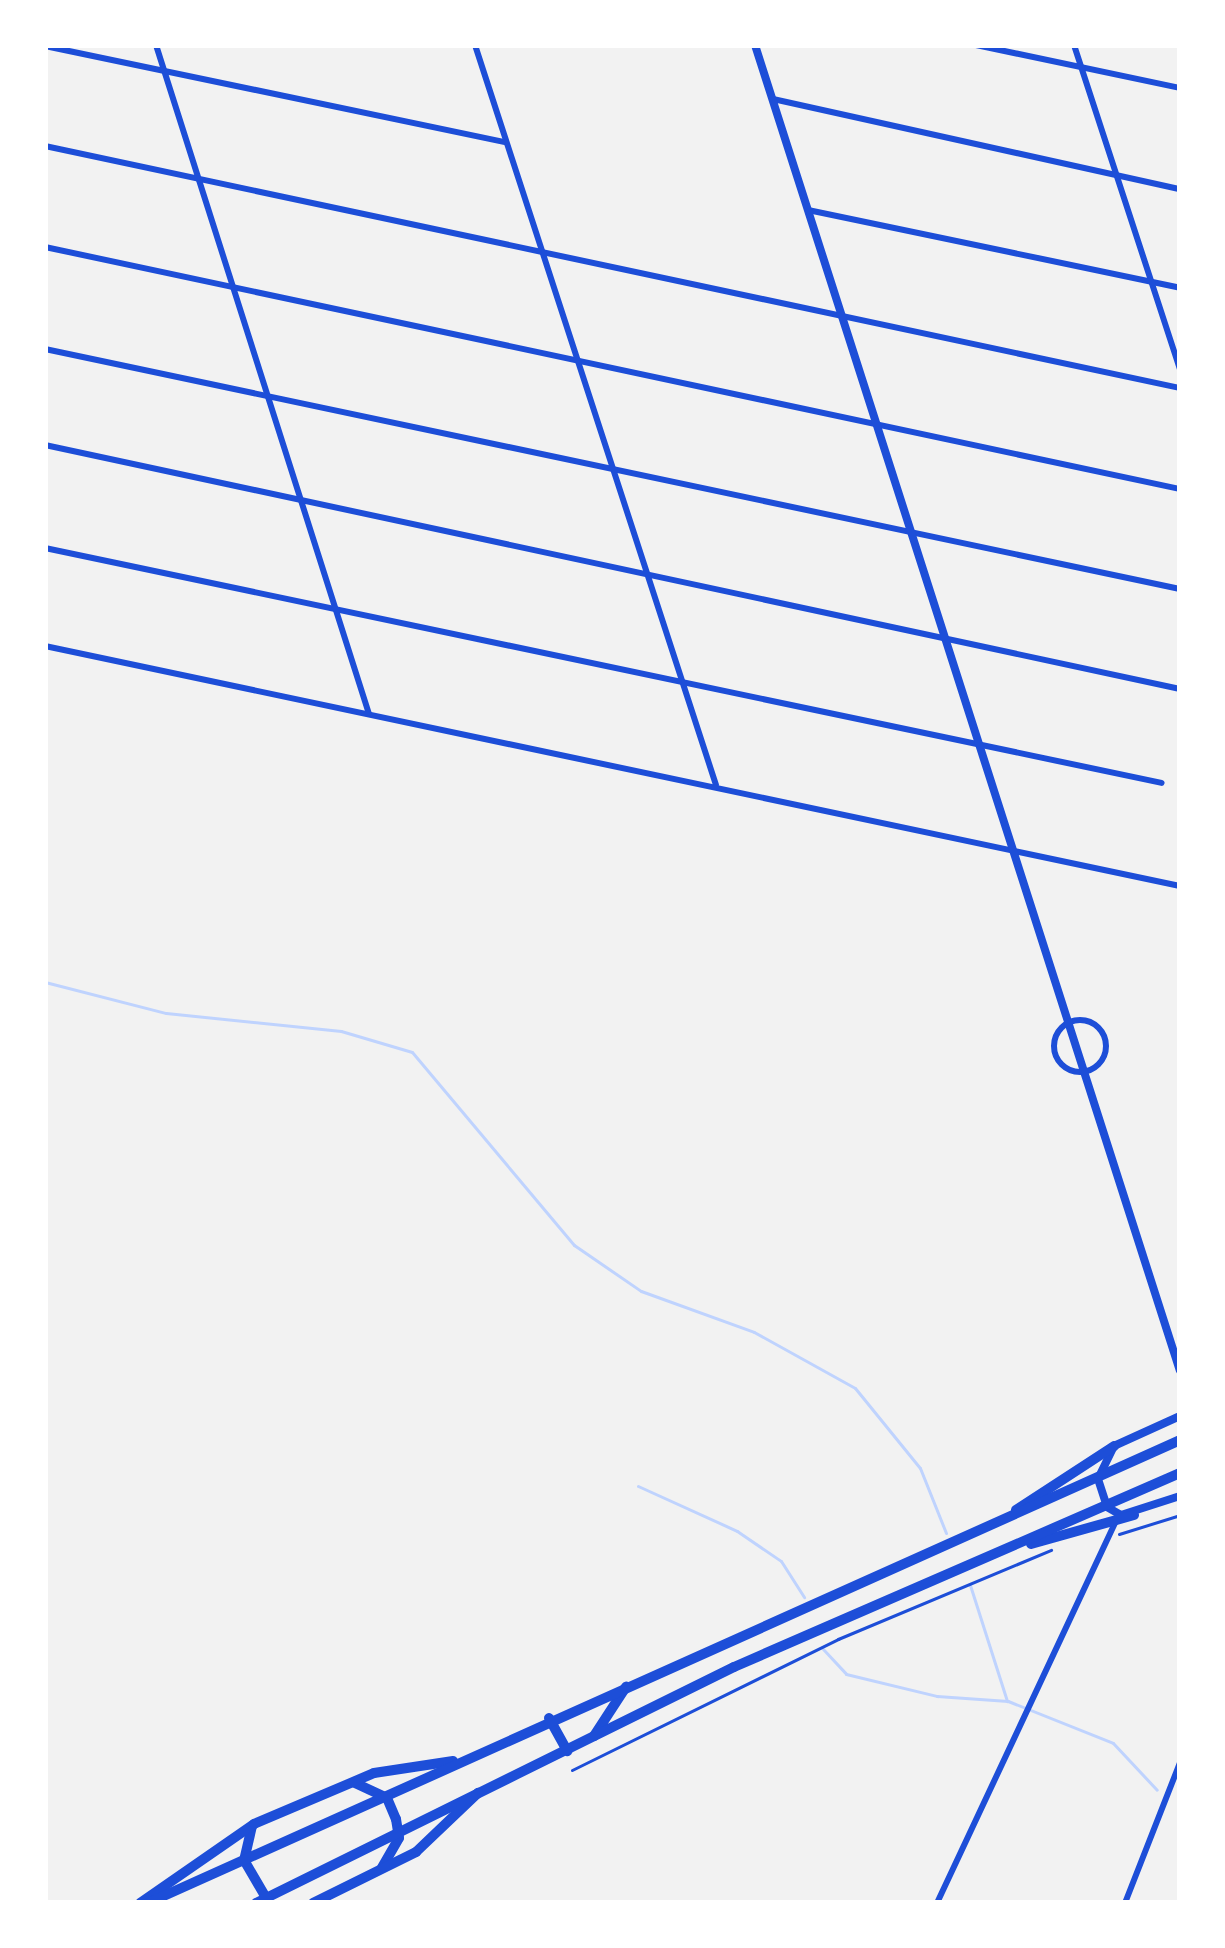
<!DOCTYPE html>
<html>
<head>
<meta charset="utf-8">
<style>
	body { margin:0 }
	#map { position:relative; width:1225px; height:1948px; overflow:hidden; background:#f2f2f2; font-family:"Source Sans 3",sans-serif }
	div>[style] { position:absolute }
	.stream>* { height:3px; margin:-1.5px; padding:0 1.5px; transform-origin:1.5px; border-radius:1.5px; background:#bfd3fe }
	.path>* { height:3px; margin:-1.5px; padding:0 1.5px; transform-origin:1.5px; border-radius:1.5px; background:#1d4ed8 }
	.minor>* { height:6px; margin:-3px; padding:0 3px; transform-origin:3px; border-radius:3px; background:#1d4ed8 }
	.minor>.ring { margin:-3px; padding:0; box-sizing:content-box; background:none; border:6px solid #1d4ed8; border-radius:50% }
	.tertiary>* { height:8px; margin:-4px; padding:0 4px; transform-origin:4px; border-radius:4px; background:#1d4ed8 }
	.primary>* { height:10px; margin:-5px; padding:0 5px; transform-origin:5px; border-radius:5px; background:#1d4ed8 }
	span { translate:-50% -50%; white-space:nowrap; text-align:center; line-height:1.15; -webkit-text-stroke:12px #fff; paint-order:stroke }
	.frame { position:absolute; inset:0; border:48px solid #fff; pointer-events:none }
</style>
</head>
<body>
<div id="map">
	<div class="stream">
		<i style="left:45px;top:982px;width:125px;rotate:14.4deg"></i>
		<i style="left:166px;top:1013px;width:176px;rotate:5.9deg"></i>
		<i style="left:341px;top:1031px;width:74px;rotate:16.5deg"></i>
		<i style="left:412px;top:1052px;width:252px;rotate:50deg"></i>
		<i style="left:574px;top:1245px;width:81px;rotate:34.5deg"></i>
		<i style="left:641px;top:1291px;width:120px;rotate:19.9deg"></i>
		<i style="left:754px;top:1332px;width:115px;rotate:29deg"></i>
		<i style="left:855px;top:1388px;width:103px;rotate:50.9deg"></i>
		<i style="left:920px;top:1468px;width:70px;rotate:68.2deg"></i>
		<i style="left:638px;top:1486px;width:109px;rotate:24.4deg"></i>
		<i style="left:737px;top:1531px;width:53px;rotate:34.3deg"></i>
		<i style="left:781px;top:1561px;width:43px;rotate:57.4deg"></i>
		<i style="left:970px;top:1585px;width:122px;rotate:72.3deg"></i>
		<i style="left:823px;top:1649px;width:34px;rotate:47deg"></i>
		<i style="left:846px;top:1674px;width:94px;rotate:13.6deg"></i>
		<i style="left:937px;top:1696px;width:71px;rotate:4deg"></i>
		<i style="left:1008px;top:1701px;width:113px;rotate:21.8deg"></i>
		<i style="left:1113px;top:1743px;width:64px;rotate:46.9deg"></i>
	</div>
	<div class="path">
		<i style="left:1119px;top:1534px;width:64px;rotate:-17.3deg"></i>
		<i style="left:572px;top:1770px;width:297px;rotate:-26.2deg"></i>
		<i style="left:838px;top:1639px;width:231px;rotate:-22.7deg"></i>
	</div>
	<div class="minor">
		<i style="left:156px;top:45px;width:702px;rotate:72.34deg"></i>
		<i style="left:475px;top:45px;width:778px;rotate:71.96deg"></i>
		<i style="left:976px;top:45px;width:208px;rotate:11.9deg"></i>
		<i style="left:1074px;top:45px;width:342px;rotate:71.9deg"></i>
		<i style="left:45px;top:46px;width:471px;rotate:11.8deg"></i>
		<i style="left:773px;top:99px;width:417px;rotate:12.5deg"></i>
		<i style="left:45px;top:146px;width:1161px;rotate:12.04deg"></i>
		<i style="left:808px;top:210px;width:380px;rotate:11.8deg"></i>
		<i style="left:45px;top:247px;width:1161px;rotate:12.04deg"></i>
		<i style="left:45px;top:349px;width:1160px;rotate:11.94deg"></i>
		<i style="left:45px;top:445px;width:1161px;rotate:12.13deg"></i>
		<i style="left:45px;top:548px;width:1141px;rotate:11.88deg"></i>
		<i style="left:45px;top:646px;width:1160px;rotate:11.94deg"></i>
		<i class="ring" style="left:1054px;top:1020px;width:46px;height:46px"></i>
		<i style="left:937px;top:1903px;width:422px;rotate:-64.9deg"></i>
		<i style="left:1125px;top:1903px;width:150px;rotate:-68.6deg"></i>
	</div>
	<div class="tertiary">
		<i style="left:755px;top:45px;width:1392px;rotate:72.23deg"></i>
		<i style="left:1180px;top:1416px;width:72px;rotate:155.6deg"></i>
		<i style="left:1114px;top:1446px;width:37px;rotate:116deg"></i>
		<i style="left:1098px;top:1479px;width:29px;rotate:72deg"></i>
		<i style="left:1107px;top:1507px;width:16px;rotate:30deg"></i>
		<i style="left:1121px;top:1515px;width:62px;rotate:-17.9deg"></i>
	</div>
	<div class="primary">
		<i style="left:1016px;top:1510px;width:117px;rotate:-33.1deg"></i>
		<i style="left:1031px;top:1544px;width:107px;rotate:-15.7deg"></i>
		<i style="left:549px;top:1718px;width:38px;rotate:61deg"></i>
		<i style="left:594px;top:1736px;width:59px;rotate:-56.9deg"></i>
		<i style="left:355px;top:1783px;width:35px;rotate:25deg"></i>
		<i style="left:387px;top:1798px;width:23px;rotate:67deg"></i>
		<i style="left:396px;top:1819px;width:19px;rotate:81deg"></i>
		<i style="left:399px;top:1838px;width:34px;rotate:120deg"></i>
		<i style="left:252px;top:1826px;width:35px;rotate:103deg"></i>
		<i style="left:244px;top:1860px;width:48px;rotate:59.7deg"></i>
		<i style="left:140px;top:1903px;width:139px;rotate:-34.7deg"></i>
		<i style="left:254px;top:1824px;width:130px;rotate:-23deg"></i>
		<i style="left:374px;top:1773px;width:80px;rotate:-8.6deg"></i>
		<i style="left:148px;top:1903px;width:1131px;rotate:-24.16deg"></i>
		<i style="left:256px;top:1903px;width:533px;rotate:-26.28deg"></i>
		<i style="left:734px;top:1667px;width:486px;rotate:-23.5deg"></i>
		<i style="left:313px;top:1903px;width:115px;rotate:-26.3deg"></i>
		<i style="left:416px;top:1852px;width:86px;rotate:-43.6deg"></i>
	</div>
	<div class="frame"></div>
</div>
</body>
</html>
